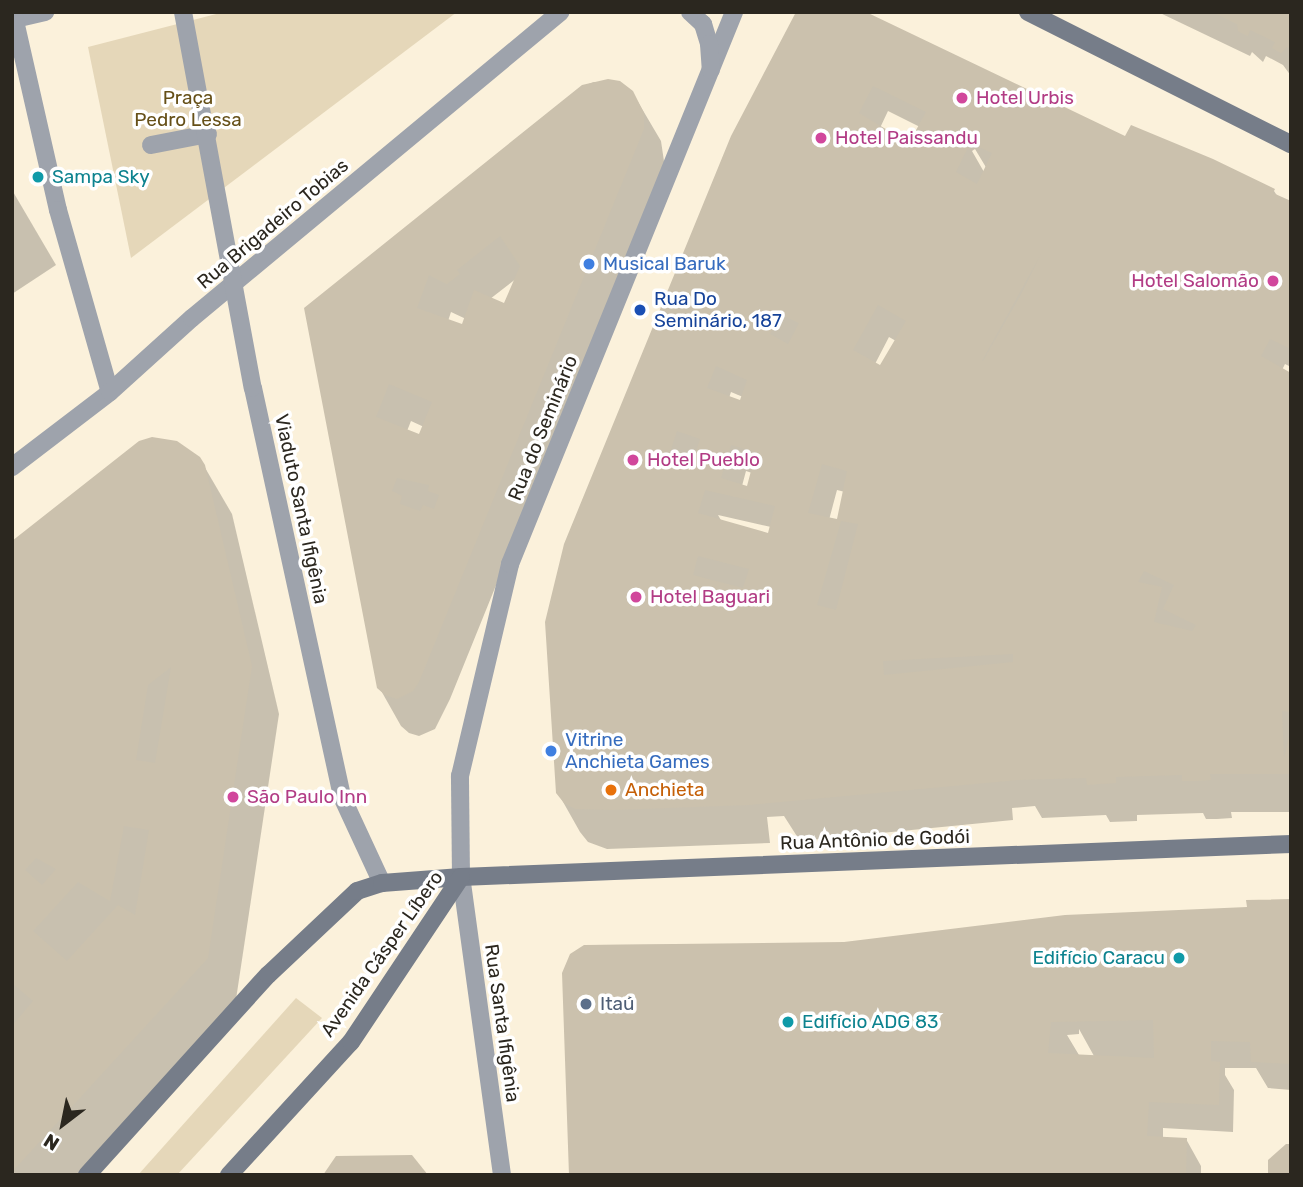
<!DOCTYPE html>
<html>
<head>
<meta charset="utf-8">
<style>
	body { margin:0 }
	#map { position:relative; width:1303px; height:1187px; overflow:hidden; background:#fbf1db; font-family:Rubik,sans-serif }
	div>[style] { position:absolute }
	.green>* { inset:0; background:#e5d7b9 }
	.shadow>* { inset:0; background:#0003 }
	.building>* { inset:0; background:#cbc1ad }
	.service>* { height:18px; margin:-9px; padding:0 9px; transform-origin:9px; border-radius:9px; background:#9ea3ac }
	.pedestrian>* { height:18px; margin:-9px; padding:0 9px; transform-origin:9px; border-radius:9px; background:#9ea3ac }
	.minor>* { height:18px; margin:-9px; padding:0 9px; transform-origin:9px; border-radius:9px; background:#9ea3ac }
	.tertiary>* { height:18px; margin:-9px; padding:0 9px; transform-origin:9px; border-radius:9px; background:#9ea3ac }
	.secondary>* { height:18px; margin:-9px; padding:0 9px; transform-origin:9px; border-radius:9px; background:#767d89 }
	.pedestrian-bridge>* { height:18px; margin:-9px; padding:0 9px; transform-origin:9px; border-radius:9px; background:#9ea3ac }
	.dots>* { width:19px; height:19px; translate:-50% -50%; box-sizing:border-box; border:4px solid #fff; border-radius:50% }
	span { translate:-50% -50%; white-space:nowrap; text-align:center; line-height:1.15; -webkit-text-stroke:7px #fff; paint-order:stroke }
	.park-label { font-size:19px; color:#665018 }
	.hotel-label { font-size:19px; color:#b23c85 }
	.left { translate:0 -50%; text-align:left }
	.right { translate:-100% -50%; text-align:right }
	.culture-label { font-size:19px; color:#0d838f }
	.street-label { font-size:19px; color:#2b271f }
	.shop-label { font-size:19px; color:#366cbe }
	.transit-label { font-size:19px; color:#164399 }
	.food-label { font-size:19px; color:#c56008 }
	.service-label { font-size:19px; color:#4e5e75 }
	.frame { position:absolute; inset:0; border:14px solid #2b271f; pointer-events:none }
	.north { position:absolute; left:28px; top:1089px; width:70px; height:70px; -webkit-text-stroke:5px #fff; paint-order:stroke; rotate:212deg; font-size:19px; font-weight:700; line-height:28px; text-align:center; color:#2b271f }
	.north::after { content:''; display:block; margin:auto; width:24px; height:32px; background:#2b271f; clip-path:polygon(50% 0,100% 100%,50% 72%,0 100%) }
</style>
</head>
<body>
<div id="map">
	<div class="green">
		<i style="clip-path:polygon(224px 12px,457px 12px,131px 258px,88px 47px)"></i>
		<i style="clip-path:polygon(296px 998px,322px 1018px,177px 1175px,138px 1175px)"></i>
	</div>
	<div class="shadow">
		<i style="clip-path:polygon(evenodd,798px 12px,1129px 140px,1274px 191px,1278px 197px,1291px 203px,1291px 367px,1285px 364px,1282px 370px,1291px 374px,1291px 812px,1231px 812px,1232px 818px,1217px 819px,1206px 819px,1203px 813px,1137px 815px,1137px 821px,1110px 822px,1106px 815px,1042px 818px,1035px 806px,1012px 808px,1013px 820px,800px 841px,784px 816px,767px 817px,770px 843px,607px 849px,588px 842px,580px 832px,558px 793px,798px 12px,888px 111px,920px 127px,910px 145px,880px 128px,888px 111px,798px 12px,975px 149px,987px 169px,984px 172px,972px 151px,975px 149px,798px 12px,889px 337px,896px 341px,885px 370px,875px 364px,889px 337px,798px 12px,731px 392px,743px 397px,741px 402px,729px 398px,731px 392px,798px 12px,692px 457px,695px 458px,691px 472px,688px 471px,692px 457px,798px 12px,746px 471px,752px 473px,748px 488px,742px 486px,746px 471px,798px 12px,837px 490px,845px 492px,838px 521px,829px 520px,837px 490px,798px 12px,718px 515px,771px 527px,769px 535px,722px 522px,718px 515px)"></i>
		<i style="clip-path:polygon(1158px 12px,1291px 12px,1291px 76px,1283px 65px,1266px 56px,1263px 62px,1252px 52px,1250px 56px)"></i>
		<i style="clip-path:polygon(evenodd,594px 82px,619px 83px,638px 102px,661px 141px,665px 168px,450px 699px,435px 729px,419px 736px,409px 733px,401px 726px,379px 687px,306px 308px,583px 86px,594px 82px,517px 278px,505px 306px,490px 299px,517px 278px,594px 82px,451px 312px,466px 319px,463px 326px,448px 321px,451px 312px,594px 82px,411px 421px,424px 427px,420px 436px,407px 431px,411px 421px)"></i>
		<i style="clip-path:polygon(12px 190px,56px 265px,12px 294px)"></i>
		<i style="clip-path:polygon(204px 466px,232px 514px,279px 714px,235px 1006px,80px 1175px,12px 1175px,12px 543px)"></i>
		<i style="clip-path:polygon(evenodd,1291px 900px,1291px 1090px,1268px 1088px,1256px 1068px,1225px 1068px,1225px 1075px,1234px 1090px,1233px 1132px,1163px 1128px,1163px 1138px,1186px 1139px,1201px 1166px,1201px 1175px,571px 1175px,571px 955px,590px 945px,844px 944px,1249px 909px,1291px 900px,1079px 1029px,1094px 1056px,1079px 1055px,1067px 1035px,1079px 1034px,1079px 1029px)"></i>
	</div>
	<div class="building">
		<i style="clip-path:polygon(evenodd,796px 12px,866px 12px,1125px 136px,1131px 125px,1213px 159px,1275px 189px,1273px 193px,1291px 201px,1291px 349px,1270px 339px,1261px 356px,1291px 373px,1291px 712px,1282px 711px,1284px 758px,1291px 729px,1291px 774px,1210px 774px,1211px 780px,1195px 781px,1182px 781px,1182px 775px,1116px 777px,1116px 783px,1100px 784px,1087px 785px,1086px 778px,1018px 780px,749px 805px,614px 810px,576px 809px,564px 803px,556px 793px,545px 622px,564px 544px,731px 136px,796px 12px,873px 86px,926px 112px,909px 143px,859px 113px,873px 86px,796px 12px,970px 143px,992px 153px,977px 184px,956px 172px,970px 143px,796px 12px,1041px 254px,1020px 296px,983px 361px,982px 361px,1041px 254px,796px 12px,878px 305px,906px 321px,880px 365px,853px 350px,878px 305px,796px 12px,781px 314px,799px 323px,788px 344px,770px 334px,781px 314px,796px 12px,716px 366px,747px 380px,740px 400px,707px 388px,716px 366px,796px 12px,677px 431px,700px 439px,690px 470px,667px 462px,677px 431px,796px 12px,731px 445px,756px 452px,747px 486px,721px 478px,731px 445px,796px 12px,822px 464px,847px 471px,837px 519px,808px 513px,822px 464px,796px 12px,705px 490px,775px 506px,768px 533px,698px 513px,705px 490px,796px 12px,841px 521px,858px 524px,836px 610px,817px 605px,841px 521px,796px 12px,698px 556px,749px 569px,743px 588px,693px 575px,698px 556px,796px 12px,1144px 571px,1174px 585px,1163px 609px,1196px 625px,1192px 631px,1154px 622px,1162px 587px,1138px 582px,1144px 571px,796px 12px,1013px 654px,1013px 662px,884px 675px,883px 661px,1013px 654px)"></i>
		<i style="clip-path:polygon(1213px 12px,1291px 12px,1291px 49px,1287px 47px,1281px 53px,1272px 48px,1275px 42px,1250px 30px,1248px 36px,1238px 31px,1237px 24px)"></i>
		<i style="clip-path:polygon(evenodd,608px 79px,620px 81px,633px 91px,644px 113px,644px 129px,419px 682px,413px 691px,397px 699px,385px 695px,377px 688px,304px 308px,582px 85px,608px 79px,500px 236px,520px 266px,504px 303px,474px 290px,462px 324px,417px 308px,429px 275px,447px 284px,460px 274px,457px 270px,500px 236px,608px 79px,389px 384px,432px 402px,419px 434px,376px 417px,389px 384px,608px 79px,397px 478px,429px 485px,428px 491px,439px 495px,434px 509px,423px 505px,420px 511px,400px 504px,402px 496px,392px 491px,397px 478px)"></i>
		<i style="clip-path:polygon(evenodd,152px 437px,177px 441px,200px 457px,205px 465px,252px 666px,208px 958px,12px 1172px,12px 1026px,33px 1001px,12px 983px,12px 541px,139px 441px,152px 437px,171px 667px,155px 763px,136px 760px,148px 685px,171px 667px,152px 437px,124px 826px,149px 830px,135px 915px,118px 905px,67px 961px,33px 931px,78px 882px,110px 901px,124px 826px,152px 437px,36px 858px,56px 869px,42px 885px,25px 870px,36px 858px)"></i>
		<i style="clip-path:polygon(evenodd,1291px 899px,1291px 1064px,1251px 1062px,1250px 1042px,1211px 1041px,1211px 1061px,1220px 1062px,1219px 1105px,1149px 1102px,1147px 1136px,1187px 1138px,1186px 1175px,775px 1175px,775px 1172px,569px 1175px,562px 973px,570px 954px,584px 945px,844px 942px,1065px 915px,1247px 907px,1246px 900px,1291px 899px,1153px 1020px,1154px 1058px,1048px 1053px,1051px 1022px,1153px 1020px)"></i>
		<i style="clip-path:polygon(1286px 1144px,1291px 1144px,1291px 1175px,1268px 1175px,1268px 1160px)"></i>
		<i style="clip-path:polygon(412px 1155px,428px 1175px,323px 1175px,336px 1156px)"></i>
	</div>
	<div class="service">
		<i style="left:15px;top:19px;width:31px;rotate:-13deg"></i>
	</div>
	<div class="pedestrian">
		<i style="left:151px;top:145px;width:58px;rotate:-10.9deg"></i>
		<i style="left:253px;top:388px;width:419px;rotate:77.7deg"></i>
		<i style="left:342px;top:797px;width:95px;rotate:65.1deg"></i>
	</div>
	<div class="minor">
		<i style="left:13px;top:12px;width:203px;rotate:77.2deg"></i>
		<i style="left:58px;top:210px;width:189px;rotate:74.1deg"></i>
		<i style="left:502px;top:1175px;width:301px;rotate:-97.8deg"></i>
		<i style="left:461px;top:877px;width:101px;rotate:-90.6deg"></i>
		<i style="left:460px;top:776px;width:218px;rotate:-76.7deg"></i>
		<i style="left:510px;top:564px;width:596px;rotate:-67.91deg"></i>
	</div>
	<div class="tertiary">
		<i style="left:690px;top:12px;width:18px;rotate:43deg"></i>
		<i style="left:703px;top:24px;width:21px;rotate:73deg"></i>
		<i style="left:709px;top:44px;width:26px;rotate:86deg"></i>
		<i style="left:12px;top:467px;width:123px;rotate:-37.4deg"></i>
		<i style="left:110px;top:392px;width:110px;rotate:-42.1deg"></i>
		<i style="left:192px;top:318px;width:479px;rotate:-39.7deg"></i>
	</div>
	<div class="secondary">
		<i style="left:1028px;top:12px;width:294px;rotate:26.7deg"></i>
		<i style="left:87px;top:1175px;width:270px;rotate:-47.9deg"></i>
		<i style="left:268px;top:975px;width:122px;rotate:-43.3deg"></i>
		<i style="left:357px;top:891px;width:26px;rotate:-18deg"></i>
		<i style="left:382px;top:883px;width:79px;rotate:-4.3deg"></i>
		<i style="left:461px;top:877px;width:831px;rotate:-2.28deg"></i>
		<i style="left:229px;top:1175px;width:180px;rotate:-47.5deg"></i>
		<i style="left:351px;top:1042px;width:198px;rotate:-56.3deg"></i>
	</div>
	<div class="pedestrian-bridge">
		<i style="left:183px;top:12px;width:382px;rotate:79.5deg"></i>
	</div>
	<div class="dots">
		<i style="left:962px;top:98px;background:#d1479c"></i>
		<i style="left:821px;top:138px;background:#d1479c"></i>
		<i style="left:38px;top:177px;background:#0f9aa8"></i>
		<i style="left:589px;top:264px;background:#3f7fe0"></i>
		<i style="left:1273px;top:281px;background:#d1479c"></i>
		<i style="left:640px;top:310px;background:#1a4fb4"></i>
		<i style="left:633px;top:460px;background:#d1479c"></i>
		<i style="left:636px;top:597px;background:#d1479c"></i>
		<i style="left:551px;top:751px;background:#3f7fe0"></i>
		<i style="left:611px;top:790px;background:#e8710a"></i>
		<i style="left:233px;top:797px;background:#d1479c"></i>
		<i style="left:1179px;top:958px;background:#0f9aa8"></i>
		<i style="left:586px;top:1004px;background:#5c6f8a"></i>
		<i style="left:788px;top:1022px;background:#0f9aa8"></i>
	</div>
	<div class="park-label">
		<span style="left:188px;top:109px">Praça<br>Pedro Lessa</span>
	</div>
	<div class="hotel-label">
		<span class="left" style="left:976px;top:98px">Hotel Urbis</span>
		<span class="left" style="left:835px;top:138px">Hotel Paissandu</span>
		<span class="right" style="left:1259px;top:281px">Hotel Salomão</span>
		<span class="left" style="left:647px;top:460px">Hotel Pueblo</span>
		<span class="left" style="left:650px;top:597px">Hotel Baguari</span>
		<span class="left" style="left:247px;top:797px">São Paulo Inn</span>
	</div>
	<div class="culture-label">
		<span class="left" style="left:52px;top:177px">Sampa Sky</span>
		<span class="right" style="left:1165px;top:958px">Edifício Caracu</span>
		<span class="left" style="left:802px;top:1022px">Edifício ADG 83</span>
	</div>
	<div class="street-label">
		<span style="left:273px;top:224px;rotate:-40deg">Rua Brigadeiro Tobias</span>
		<span style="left:543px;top:428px;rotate:-68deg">Rua do Seminário</span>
		<span style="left:301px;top:509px;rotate:78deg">Viaduto Santa Ifigênia</span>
		<span style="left:875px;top:840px;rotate:-2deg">Rua Antônio de Godói</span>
		<span style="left:382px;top:954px;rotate:-55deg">Avenida Cásper Líbero</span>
		<span style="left:502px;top:1023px;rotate:82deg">Rua Santa Ifigênia</span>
	</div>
	<div class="shop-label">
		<span class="left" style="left:603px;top:264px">Musical Baruk</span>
		<span class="left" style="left:565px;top:751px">Vitrine<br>Anchieta Games</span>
	</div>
	<div class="transit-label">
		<span class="left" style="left:654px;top:310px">Rua Do<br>Seminário, 187</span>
	</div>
	<div class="food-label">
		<span class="left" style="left:625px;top:790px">Anchieta</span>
	</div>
	<div class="service-label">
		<span class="left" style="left:600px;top:1004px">Itaú</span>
	</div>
	<div class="frame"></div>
	<div class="north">N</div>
</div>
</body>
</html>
